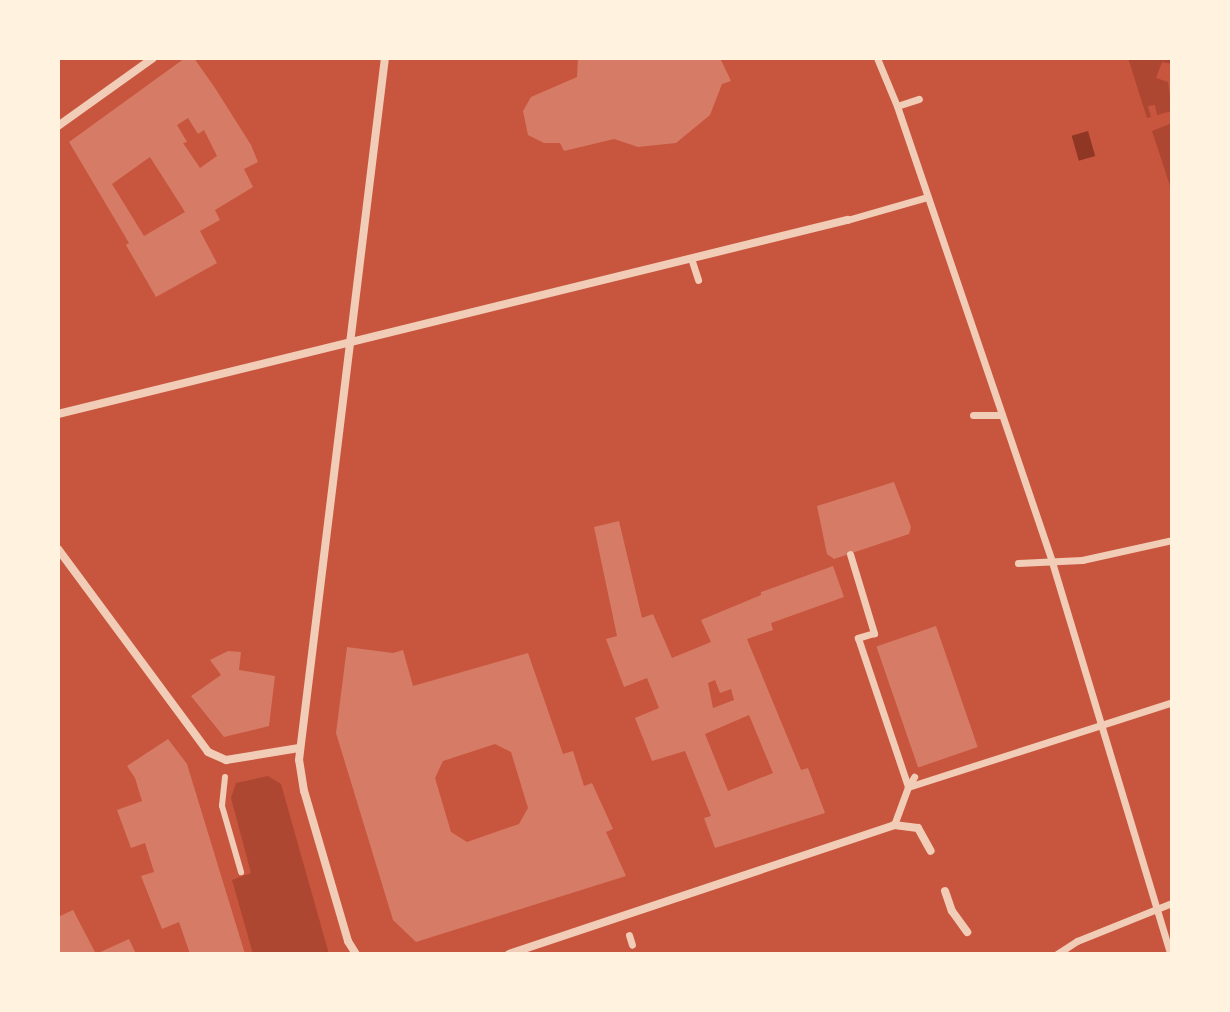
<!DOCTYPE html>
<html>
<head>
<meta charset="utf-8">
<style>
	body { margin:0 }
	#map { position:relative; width:1230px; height:1012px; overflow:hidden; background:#c8553d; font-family:Commissioner,sans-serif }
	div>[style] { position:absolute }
	.green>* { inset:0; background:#ae4732 }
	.water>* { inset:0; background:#8f3625; transform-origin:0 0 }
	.building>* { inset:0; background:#d67c66; transform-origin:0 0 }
	.service>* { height:6px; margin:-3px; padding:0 3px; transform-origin:3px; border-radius:3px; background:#f1ccb7 }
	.pedestrian>* { height:7px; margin:-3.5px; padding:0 3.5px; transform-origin:3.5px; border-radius:3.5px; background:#f1ccb7 }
	.minor>* { height:8px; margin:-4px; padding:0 4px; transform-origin:4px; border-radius:4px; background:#f1ccb7 }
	span { translate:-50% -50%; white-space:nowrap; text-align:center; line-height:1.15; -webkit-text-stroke:8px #fff3e0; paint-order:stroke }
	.frame { position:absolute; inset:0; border:60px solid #fff3e0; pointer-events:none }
</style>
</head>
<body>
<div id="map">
	<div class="green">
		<i style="clip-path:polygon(1128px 58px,1172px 58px,1172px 64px,1162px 62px,1156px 78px,1168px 82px,1172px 111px,1157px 115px,1155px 105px,1148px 106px,1151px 117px,1147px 118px)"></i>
		<i style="clip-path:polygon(1172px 123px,1172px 192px,1152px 131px)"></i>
		<i style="clip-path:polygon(268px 776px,281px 784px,329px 954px,253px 954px,232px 880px,251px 873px,231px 798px,236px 783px)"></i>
	</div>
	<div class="water">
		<i style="left:1088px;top:131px;width:26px;height:17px;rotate:74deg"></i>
	</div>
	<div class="building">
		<i style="clip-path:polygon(evenodd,185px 58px,194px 58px,215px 88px,251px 145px,258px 162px,244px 169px,253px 187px,215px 210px,220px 220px,200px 231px,217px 263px,156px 297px,126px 245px,129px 243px,69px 142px,185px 58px,188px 118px,198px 134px,204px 130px,217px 156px,200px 168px,183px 143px,187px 142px,177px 125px,188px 118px,185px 58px,150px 157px,185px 212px,144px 236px,112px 184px,150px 157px)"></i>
		<i style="clip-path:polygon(578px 58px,720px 58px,731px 81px,722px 84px,710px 115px,676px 143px,638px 147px,614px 139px,564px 151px,560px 143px,544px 143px,528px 135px,523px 111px,531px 97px,577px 77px)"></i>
		<i style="clip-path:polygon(894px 482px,911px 527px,909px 534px,834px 559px,827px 554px,817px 506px)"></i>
		<i style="clip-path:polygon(evenodd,619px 521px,642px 618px,653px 614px,672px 658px,711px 642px,701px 620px,761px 595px,761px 592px,833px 566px,844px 597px,771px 623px,773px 630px,747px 639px,801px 770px,808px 768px,825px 813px,715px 848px,704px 818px,711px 816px,685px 751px,652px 761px,635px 718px,659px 708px,647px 678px,624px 687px,606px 639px,617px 636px,594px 527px,619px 521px,715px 680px,720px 693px,731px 689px,734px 700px,713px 708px,708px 683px,715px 680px,619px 521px,749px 715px,773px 773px,728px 791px,705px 734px,749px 715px)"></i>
		<i style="left:936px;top:626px;width:128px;height:63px;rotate:71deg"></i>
		<i style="clip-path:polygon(evenodd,347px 647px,393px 653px,403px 650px,413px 686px,528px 653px,563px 754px,573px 751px,584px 786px,592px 783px,613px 829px,606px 832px,626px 876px,416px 942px,393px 920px,336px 733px,347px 647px,495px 744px,511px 752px,528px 808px,519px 824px,467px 842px,451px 832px,435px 778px,443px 761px,495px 744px)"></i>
		<i style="clip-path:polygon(228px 651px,241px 652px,239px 670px,275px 676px,269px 726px,224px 737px,191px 696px,221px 675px,210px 660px)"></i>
		<i style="clip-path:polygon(168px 739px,187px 764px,245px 954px,190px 954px,179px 922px,162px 929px,141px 876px,154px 872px,145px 843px,131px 848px,117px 810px,142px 801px,135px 778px,127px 766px)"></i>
		<i style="clip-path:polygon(73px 910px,96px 954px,129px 939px,136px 954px,58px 954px,58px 917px)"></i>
	</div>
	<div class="service">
		<i style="left:225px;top:777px;width:29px;rotate:96deg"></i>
		<i style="left:222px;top:806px;width:69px;rotate:73.9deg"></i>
	</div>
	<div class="pedestrian">
		<i style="left:877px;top:58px;width:52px;rotate:67.4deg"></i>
		<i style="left:897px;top:106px;width:482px;rotate:71.2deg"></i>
		<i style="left:1052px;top:562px;width:409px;rotate:73.2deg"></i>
		<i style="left:897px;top:106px;width:23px;rotate:-18deg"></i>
		<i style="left:847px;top:220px;width:84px;rotate:-15.9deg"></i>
		<i style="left:691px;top:258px;width:23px;rotate:72deg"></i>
		<i style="left:973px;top:415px;width:29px"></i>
		<i style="left:850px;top:554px;width:83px;rotate:73.1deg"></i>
		<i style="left:874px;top:633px;width:17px;rotate:163deg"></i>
		<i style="left:858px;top:638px;width:157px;rotate:71.4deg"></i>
		<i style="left:908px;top:787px;width:12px;rotate:-59deg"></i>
		<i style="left:1018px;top:563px;width:64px;rotate:-2.7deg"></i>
		<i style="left:1082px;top:560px;width:92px;rotate:-12.5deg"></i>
		<i style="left:894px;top:825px;width:40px;rotate:-69.8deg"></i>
		<i style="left:908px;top:787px;width:277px;rotate:-17.8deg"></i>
		<i style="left:629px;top:935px;width:10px;rotate:73deg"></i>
		<i style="left:1057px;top:954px;width:24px;rotate:-33deg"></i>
		<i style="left:1077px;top:941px;width:102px;rotate:-21.8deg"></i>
	</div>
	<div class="minor">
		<i style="left:58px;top:126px;width:117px;rotate:-35.6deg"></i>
		<i style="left:58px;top:414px;width:813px;rotate:-13.81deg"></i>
		<i style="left:58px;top:549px;width:252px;rotate:53.5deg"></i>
		<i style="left:208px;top:752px;width:20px;rotate:24deg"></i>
		<i style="left:226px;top:760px;width:74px;rotate:-9.3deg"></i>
		<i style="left:945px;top:891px;width:21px;rotate:71deg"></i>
		<i style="left:952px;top:911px;width:26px;rotate:54deg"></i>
		<i style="left:356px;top:954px;width:15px;rotate:-122deg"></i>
		<i style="left:348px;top:941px;width:156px;rotate:-106.3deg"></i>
		<i style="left:304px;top:791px;width:31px;rotate:-99deg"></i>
		<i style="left:299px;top:760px;width:707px;rotate:-83.02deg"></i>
		<i style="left:509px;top:954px;width:406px;rotate:-18.5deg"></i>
		<i style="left:894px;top:825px;width:24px;rotate:7deg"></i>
		<i style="left:918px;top:828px;width:26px;rotate:61deg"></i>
	</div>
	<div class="frame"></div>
</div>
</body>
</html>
